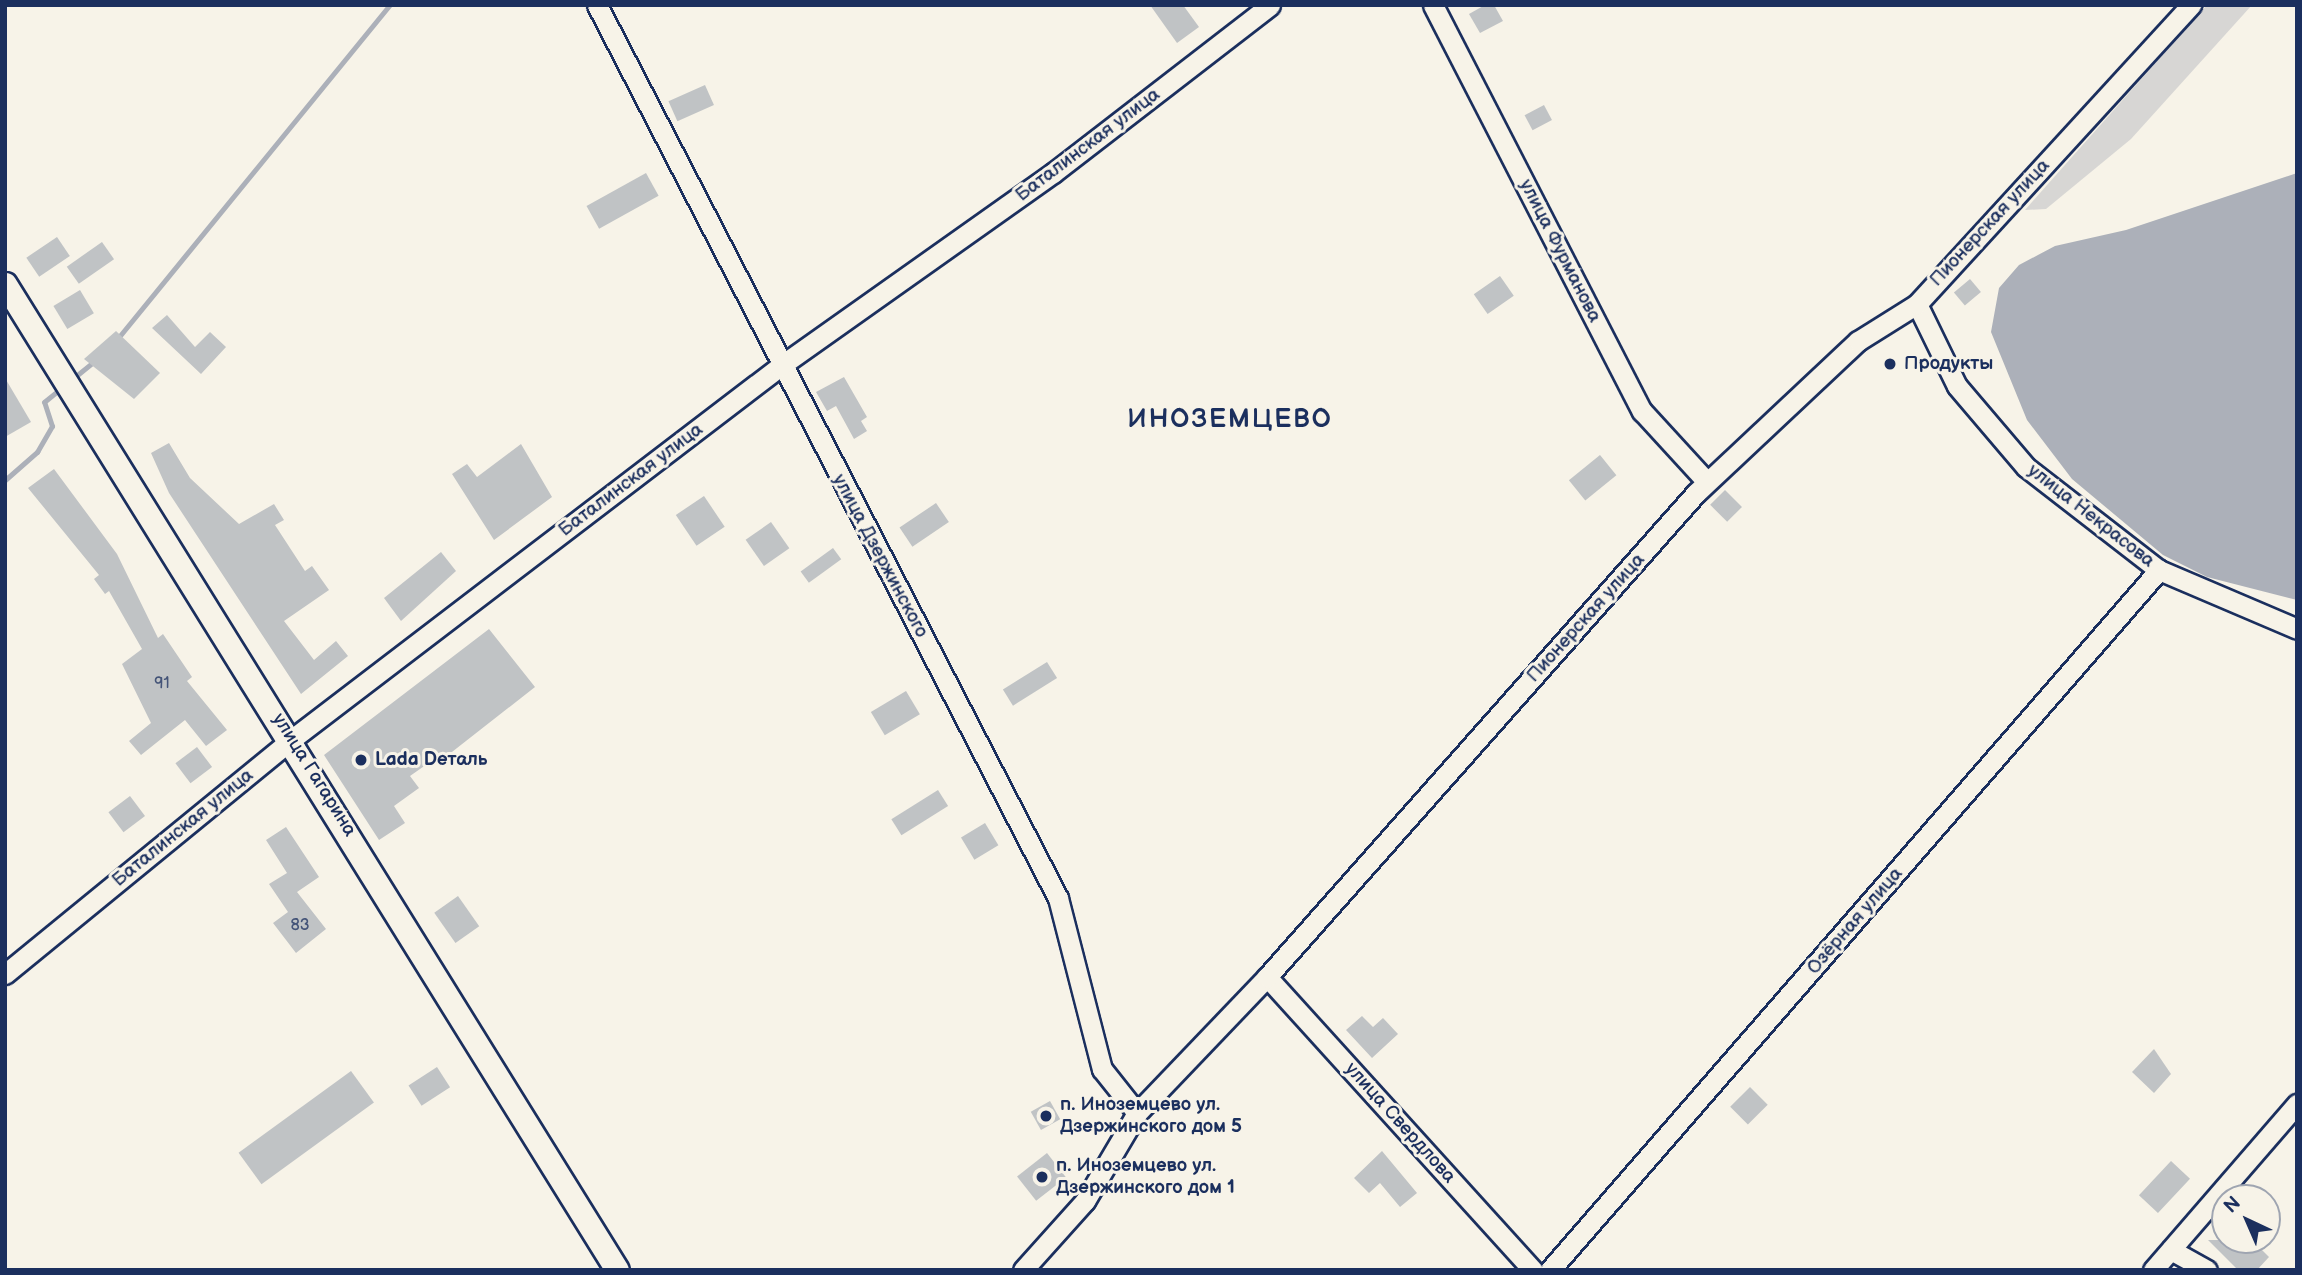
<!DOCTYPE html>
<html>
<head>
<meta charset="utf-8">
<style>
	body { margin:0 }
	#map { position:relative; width:2302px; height:1275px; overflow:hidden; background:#f7f3e8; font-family:"Balsamiq Sans",sans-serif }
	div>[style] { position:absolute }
	.green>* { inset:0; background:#d7d6d4 }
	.water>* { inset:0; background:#acb0b9 }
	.stream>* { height:5px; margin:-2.5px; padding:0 2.5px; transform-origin:2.5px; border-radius:2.5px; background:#acb0b9 }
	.building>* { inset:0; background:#c0c3c5; transform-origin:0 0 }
	.roads { filter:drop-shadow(2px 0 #1b2f5e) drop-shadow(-2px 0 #1b2f5e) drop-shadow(0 2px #1b2f5e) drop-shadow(0 -2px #1b2f5e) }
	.minor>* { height:19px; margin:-9.5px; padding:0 9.5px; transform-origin:9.5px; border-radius:9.5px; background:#f7f3e8 }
	.major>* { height:23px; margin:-11.5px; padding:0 11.5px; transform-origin:11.5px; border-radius:11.5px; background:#f7f3e8 }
	.dots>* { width:19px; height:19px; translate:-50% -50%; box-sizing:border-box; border:4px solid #f7f3e8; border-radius:50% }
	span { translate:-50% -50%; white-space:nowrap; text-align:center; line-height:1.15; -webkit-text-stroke:6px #f7f3e8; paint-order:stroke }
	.number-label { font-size:16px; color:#445478 }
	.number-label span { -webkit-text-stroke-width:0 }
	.street-label { font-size:19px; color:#1b2f5e }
	.poi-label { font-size:19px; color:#1b2f5e; font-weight:700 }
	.left { translate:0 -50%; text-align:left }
	.district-label { font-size:26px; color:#1b2f5e; font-weight:700; letter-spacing:2px }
	.frame { position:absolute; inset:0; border:7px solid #1b2f5e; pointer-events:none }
	.north { position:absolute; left:2211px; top:1184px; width:70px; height:70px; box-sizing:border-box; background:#f7f3e8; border:2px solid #9fa5b1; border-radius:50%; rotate:316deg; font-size:19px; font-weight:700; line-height:28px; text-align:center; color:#1b2f5e }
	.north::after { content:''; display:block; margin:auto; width:24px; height:32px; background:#1b2f5e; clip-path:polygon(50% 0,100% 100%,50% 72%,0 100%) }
</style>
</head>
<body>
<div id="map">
	<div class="green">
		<i style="clip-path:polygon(2207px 5px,2252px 5px,2131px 139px,2046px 209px,2025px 210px)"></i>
	</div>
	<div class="water">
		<i style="clip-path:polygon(2297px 173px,2297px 600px,2207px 577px,2163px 555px,2072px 479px,2027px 420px,1991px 332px,1999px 288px,2019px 265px,2055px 246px,2126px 230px)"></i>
	</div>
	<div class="stream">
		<i style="left:118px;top:338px;width:430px;rotate:-50.8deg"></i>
		<i style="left:71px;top:380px;width:32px;rotate:-39deg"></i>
		<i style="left:5px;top:480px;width:43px;rotate:-41.2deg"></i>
		<i style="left:37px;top:452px;width:30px;rotate:-60deg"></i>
		<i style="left:52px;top:426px;width:25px;rotate:-108deg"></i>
		<i style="left:44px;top:402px;width:26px;rotate:-39deg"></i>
	</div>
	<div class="building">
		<i style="clip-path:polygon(1150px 5px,1183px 5px,1199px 27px,1177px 43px)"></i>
		<i style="clip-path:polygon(1485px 5px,1494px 5px,1503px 21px,1480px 33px,1469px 14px)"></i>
		<i style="left:705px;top:85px;width:22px;height:40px;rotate:66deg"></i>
		<i style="left:1544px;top:105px;width:17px;height:22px;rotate:62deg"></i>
		<i style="left:646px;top:173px;width:26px;height:68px;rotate:61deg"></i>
		<i style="left:57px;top:237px;width:23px;height:37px;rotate:56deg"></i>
		<i style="left:102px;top:242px;width:21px;height:43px;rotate:55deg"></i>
		<i style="left:1500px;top:276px;width:24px;height:32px;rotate:55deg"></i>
		<i style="left:1970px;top:279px;width:17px;height:21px;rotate:50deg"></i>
		<i style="left:80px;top:290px;width:27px;height:31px;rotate:59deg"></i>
		<i style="clip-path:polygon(167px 315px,195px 347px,210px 332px,226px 347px,201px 374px,152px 328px)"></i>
		<i style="clip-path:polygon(116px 331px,160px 373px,134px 399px,84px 359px)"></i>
		<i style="clip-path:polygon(844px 377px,867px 417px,861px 421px,867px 431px,854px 439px,836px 406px,827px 411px,816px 392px)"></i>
		<i style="clip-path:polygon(5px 378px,31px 422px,5px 437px)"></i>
		<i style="clip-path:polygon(169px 443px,190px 478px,239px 524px,274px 504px,284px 520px,275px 525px,305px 571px,312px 566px,329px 590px,284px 621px,314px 660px,336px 641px,348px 656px,301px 694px,169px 493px,151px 453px)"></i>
		<i style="clip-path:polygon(521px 444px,552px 497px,494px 540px,452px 474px,467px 464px,477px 477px)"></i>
		<i style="left:1600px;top:455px;width:26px;height:40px;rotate:51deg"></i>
		<i style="clip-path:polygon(54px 469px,117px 554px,158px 638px,163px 634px,192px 677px,187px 681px,227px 730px,206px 746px,185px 720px,141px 755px,129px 741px,151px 723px,122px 664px,142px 649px,109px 591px,105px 594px,94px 579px,99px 575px,28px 488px)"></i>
		<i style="left:1725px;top:490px;width:24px;height:21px;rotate:45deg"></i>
		<i style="left:704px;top:496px;width:37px;height:34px;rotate:56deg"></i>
		<i style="left:936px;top:503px;width:23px;height:44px;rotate:56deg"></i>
		<i style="left:771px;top:522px;width:32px;height:31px;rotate:55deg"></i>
		<i style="left:833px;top:548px;width:14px;height:40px;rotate:54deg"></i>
		<i style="clip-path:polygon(441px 552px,456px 571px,401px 621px,384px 598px)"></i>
		<i style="clip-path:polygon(489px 629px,535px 687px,443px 759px,440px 755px,410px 776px,419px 788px,394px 806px,405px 823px,379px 840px,324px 755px)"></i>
		<i style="left:1047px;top:662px;width:19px;height:52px;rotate:58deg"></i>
		<i style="left:906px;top:691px;width:27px;height:41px;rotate:59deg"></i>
		<i style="left:197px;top:747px;width:25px;height:27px;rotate:53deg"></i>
		<i style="left:938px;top:790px;width:19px;height:55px;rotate:58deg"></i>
		<i style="left:130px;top:796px;width:25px;height:27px;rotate:53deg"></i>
		<i style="left:985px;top:823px;width:26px;height:28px;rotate:59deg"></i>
		<i style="clip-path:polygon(286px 827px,319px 877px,297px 892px,326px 929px,296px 953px,273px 923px,288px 912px,269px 884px,287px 873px,266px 840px)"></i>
		<i style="left:458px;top:896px;width:37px;height:29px;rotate:55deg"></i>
		<i style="clip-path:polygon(1362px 1016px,1373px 1027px,1383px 1018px,1398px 1034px,1372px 1058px,1346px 1030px)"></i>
		<i style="clip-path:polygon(2154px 1049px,2171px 1074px,2154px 1093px,2132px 1072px)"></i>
		<i style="left:437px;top:1067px;width:24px;height:34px;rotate:57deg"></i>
		<i style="left:351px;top:1071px;width:39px;height:139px;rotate:54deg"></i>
		<i style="left:1750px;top:1087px;width:25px;height:28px;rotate:45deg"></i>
		<i style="left:1050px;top:1101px;width:21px;height:22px;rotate:61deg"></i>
		<i style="clip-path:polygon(1382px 1151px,1417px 1193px,1400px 1207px,1380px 1183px,1369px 1193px,1354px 1178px)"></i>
		<i style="left:1047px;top:1153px;width:31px;height:38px;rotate:52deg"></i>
		<i style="left:2171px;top:1161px;width:26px;height:47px;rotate:43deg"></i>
		<i style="clip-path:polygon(2208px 1240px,2252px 1240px,2269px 1257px,2257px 1270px,2238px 1270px)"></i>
	</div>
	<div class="roads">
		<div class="minor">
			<i style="left:597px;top:5px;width:1005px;rotate:62.7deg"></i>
			<i style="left:1058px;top:898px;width:177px;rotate:75.6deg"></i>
			<i style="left:1102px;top:1069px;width:56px;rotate:51.5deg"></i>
			<i style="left:1433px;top:5px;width:457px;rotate:62.8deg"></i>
			<i style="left:1642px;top:411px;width:96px;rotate:47.5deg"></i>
			<i style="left:1917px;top:304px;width:91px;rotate:64deg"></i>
			<i style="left:1957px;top:386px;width:106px;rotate:49.6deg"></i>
			<i style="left:2026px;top:467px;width:168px;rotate:37.8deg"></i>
			<i style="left:2159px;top:570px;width:150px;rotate:23.1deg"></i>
			<i style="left:5px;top:974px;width:371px;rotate:-39.3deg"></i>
			<i style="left:292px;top:739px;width:613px;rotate:-37.37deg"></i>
			<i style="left:779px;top:367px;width:336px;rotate:-35.3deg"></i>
			<i style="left:1053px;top:173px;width:274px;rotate:-37.7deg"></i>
			<i style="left:1267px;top:977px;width:396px;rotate:47.8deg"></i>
			<i style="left:2171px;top:1250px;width:41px;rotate:29.1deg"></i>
			<i style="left:1023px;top:1270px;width:93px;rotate:-48.1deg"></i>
			<i style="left:1085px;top:1201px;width:102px;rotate:-59.4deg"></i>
			<i style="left:1137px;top:1113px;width:188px;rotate:-46.3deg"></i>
			<i style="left:1267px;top:977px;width:647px;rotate:-48.45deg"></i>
			<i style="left:1696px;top:493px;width:222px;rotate:-43.2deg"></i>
			<i style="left:1858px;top:341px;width:70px;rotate:-32.1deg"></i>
			<i style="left:1917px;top:304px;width:406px;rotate:-47.5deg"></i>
			<i style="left:1550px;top:1270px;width:928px;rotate:-48.98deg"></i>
			<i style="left:2153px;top:1270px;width:220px;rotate:-49.1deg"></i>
		</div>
		<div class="major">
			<i style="left:5px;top:284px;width:1160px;rotate:58.17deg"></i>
		</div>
	</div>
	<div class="dots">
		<i style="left:1890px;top:364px;background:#1b2f5e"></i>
		<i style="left:361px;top:760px;background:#1b2f5e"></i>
		<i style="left:1046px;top:1116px;background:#1b2f5e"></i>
		<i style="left:1042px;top:1177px;background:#1b2f5e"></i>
	</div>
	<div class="number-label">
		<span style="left:162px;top:684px">91</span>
		<span style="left:300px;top:926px">83</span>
	</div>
	<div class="street-label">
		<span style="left:1088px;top:145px;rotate:-37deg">Баталинская улица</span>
		<span style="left:1990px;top:223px;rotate:-47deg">Пионерская улица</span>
		<span style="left:1560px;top:251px;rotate:63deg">улица Фурманова</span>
		<span style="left:631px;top:480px;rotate:-37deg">Баталинская улица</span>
		<span style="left:2091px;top:516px;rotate:38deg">улица Некрасова</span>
		<span style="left:880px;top:556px;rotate:62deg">улица Дзержинского</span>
		<span style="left:1586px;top:618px;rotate:-48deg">Пионерская улица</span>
		<span style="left:314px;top:775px;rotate:58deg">улица Гагарина</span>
		<span style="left:183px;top:828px;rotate:-39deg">Баталинская улица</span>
		<span style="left:1855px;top:921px;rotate:-49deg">Озёрная улица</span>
		<span style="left:1400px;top:1123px;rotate:48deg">улица Свердлова</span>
	</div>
	<div class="poi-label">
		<span class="left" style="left:1904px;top:364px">Продукты</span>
		<span class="left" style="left:375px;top:760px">Lada Dеталь</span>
		<span class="left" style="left:1060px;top:1116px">п. Иноземцево ул.<br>Дзержинского дом 5</span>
		<span class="left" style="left:1056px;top:1177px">п. Иноземцево ул.<br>Дзержинского дом 1</span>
	</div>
	<div class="district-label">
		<span style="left:1230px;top:420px">ИНОЗЕМЦЕВО</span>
	</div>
	<div class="frame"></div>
	<div class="north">N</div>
</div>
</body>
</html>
